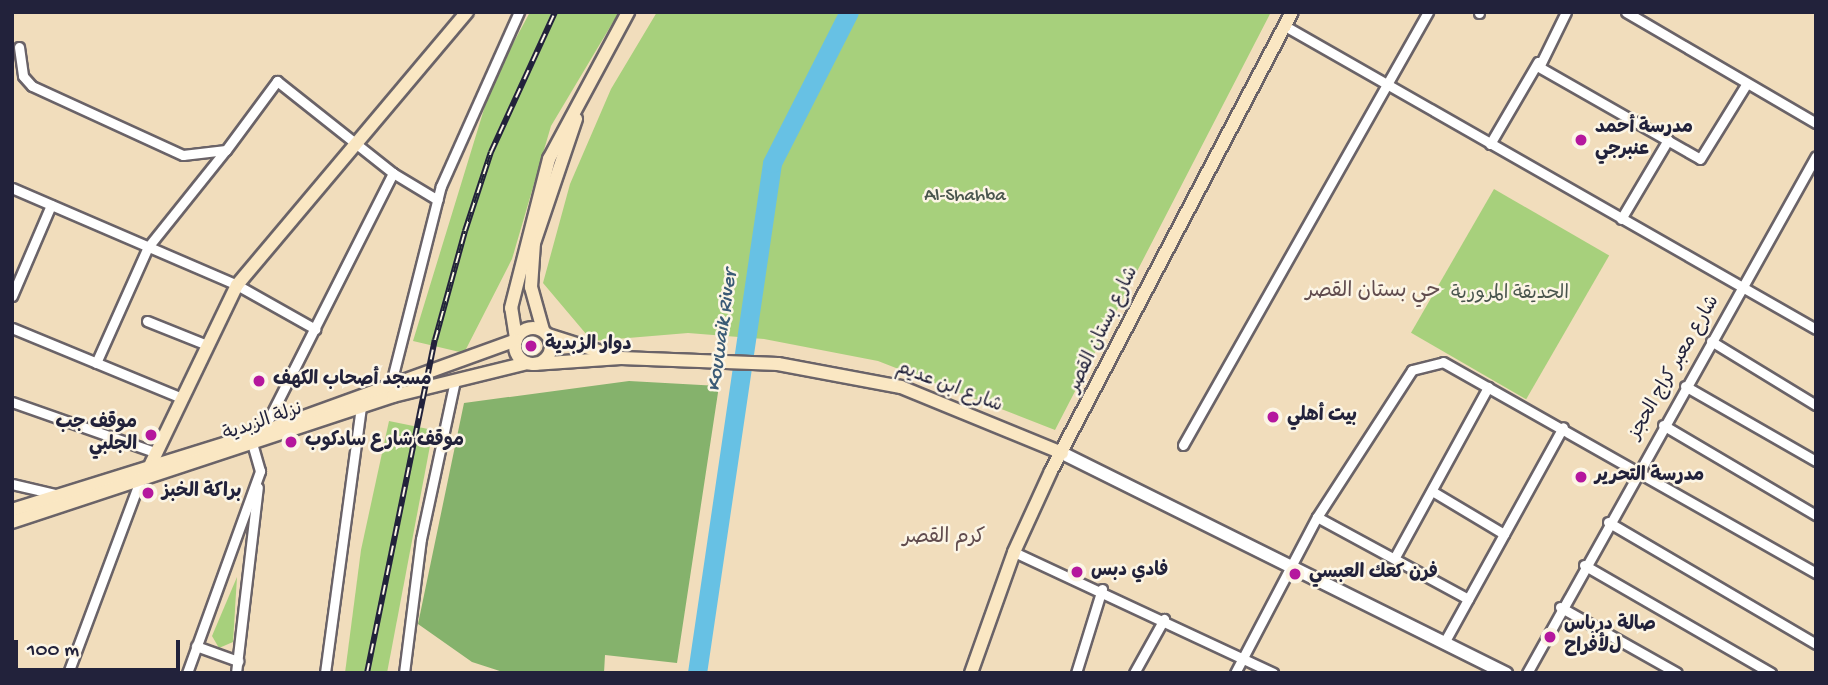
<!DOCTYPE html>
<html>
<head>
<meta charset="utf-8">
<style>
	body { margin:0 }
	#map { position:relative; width:1828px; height:685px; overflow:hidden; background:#f1ddbc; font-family:"Gochi Hand","Playpen Sans Arabic",sans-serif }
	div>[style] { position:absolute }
	.green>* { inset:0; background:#a7d07c; transform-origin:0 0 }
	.forest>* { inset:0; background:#85b26c }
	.river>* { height:19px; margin:-9.5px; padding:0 9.5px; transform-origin:9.5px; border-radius:9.5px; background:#67c1e4 }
	.roads { filter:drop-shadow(2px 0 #6a6368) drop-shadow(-2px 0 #6a6368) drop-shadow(0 2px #6a6368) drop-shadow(0 -2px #6a6368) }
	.minor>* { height:9px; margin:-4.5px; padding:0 4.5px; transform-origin:4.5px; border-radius:4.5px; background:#fff }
	.tertiary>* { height:12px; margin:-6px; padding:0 6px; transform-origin:6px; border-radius:6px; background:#fff }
	.secondary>* { height:12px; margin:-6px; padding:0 6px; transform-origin:6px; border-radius:6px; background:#fae7c3 }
	.secondary>.ring { margin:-6px; padding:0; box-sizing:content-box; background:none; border:12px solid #fae7c3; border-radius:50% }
	.rail>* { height:6px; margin-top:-3px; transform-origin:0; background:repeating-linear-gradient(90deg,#fcf5e5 0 10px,#22223b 0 20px); box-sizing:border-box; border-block:2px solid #22223b }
	.dots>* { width:19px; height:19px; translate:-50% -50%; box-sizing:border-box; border:4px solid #fcf5e5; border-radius:50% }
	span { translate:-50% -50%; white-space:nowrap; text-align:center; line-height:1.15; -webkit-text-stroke:5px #fcf5e5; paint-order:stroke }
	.poi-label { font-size:19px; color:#22223b; font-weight:700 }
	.left { translate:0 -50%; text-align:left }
	.right { translate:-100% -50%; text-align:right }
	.park-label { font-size:19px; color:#4a564e }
	.street-label { font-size:19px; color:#22223b }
	.neighbourhood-label { font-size:21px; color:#614c4e }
	.water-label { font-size:21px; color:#3a5a76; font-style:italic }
	.frame { position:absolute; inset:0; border:14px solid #22223b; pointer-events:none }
	.scale { position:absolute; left:14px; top:640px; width:166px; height:32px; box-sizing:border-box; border:4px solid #22223b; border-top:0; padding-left:9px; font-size:21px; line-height:24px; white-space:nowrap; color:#22223b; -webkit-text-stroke:5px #fcf5e5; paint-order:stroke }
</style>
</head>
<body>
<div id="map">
	<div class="green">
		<i style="clip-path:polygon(530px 12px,619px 12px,551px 126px,512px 259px,464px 353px,413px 341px,492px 83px)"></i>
		<i style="clip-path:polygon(657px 12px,1271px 12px,1055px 430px,878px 361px,764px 339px,688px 333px,592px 341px,543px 283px,570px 184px,611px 89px)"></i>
		<i style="left:1494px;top:189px;width:133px;height:166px;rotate:30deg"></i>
		<i style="clip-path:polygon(389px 421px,433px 430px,387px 673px,345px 673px,361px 550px)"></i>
		<i style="clip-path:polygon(237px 577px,233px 642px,219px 648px,212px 636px)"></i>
	</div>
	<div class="forest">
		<i style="clip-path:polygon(629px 381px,719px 386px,677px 663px,605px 655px,604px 673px,506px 673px,472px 662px,418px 624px,464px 403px)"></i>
	</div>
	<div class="river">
		<i style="left:697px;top:673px;width:515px;rotate:-81.63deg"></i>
		<i style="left:772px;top:163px;width:169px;rotate:-63deg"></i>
	</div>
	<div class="roads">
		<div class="minor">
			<i style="left:1566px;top:12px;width:61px;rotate:116.1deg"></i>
			<i style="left:1539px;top:67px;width:185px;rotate:29.7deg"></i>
			<i style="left:1700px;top:159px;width:89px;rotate:-58.3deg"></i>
			<i style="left:1626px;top:12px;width:220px;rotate:30.3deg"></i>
			<i style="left:1479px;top:13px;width:1px;rotate:-90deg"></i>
			<i style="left:1285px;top:26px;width:611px;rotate:29.71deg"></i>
			<i style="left:19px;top:47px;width:29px;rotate:82deg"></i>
			<i style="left:23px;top:76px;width:13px;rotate:48deg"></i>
			<i style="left:32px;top:86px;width:166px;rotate:24.6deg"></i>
			<i style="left:183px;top:155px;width:43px;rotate:-6.6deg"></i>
			<i style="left:226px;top:150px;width:86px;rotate:-53.5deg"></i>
			<i style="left:277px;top:81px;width:148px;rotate:38.4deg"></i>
			<i style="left:393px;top:173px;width:290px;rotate:116.8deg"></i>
			<i style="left:1490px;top:144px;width:95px;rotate:-59.7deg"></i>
			<i style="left:393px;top:173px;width:52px;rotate:31deg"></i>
			<i style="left:12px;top:188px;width:245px;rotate:23.3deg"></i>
			<i style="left:237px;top:285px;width:90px;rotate:29.4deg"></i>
			<i style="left:1621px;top:219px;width:92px;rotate:-59.3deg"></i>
			<i style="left:12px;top:296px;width:99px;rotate:-66.8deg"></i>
			<i style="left:147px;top:321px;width:65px;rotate:21.8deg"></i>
			<i style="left:12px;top:328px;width:181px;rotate:22.4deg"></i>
			<i style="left:1711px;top:341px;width:123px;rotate:31.4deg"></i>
			<i style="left:96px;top:363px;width:127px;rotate:-65.9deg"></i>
			<i style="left:148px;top:247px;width:123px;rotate:-51.3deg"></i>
			<i style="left:1685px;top:386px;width:151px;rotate:29.8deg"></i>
			<i style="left:390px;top:387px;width:207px;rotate:-75.8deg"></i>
			<i style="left:441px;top:186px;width:191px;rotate:-65.9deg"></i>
			<i style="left:12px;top:402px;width:151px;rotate:19.3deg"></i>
			<i style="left:1663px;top:425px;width:178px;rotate:30.5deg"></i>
			<i style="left:1183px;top:445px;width:498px;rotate:-60.5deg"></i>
			<i style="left:12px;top:484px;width:48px;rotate:13.2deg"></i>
			<i style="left:1432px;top:491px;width:84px;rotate:30.8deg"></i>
			<i style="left:1317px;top:517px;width:172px;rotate:28.5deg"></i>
			<i style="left:1608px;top:522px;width:241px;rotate:30.4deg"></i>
			<i style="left:1014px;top:552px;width:286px;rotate:25deg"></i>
			<i style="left:1395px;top:557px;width:194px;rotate:-61.3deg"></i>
			<i style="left:1584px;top:565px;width:216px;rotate:30deg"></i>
			<i style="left:1560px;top:607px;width:134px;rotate:29.4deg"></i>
			<i style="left:1445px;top:641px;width:244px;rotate:-61.1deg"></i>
			<i style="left:196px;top:646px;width:45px;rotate:19.7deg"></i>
			<i style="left:68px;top:673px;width:203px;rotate:-69.5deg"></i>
			<i style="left:187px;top:673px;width:215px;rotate:-70.1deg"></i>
			<i style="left:260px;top:471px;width:26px;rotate:-106deg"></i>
			<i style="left:236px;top:673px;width:187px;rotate:-83.3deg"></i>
			<i style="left:325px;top:673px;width:267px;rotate:-82.3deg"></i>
			<i style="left:404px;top:673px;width:135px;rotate:-82.8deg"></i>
			<i style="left:421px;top:539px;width:162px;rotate:-77.9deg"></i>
			<i style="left:1076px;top:673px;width:88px;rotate:-72.8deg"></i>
			<i style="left:1134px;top:673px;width:62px;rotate:-60.9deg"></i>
			<i style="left:1235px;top:673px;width:176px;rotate:-62.3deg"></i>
			<i style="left:1317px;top:517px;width:175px;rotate:-57.1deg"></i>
			<i style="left:1412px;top:370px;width:32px;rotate:-14deg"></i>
			<i style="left:1443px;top:362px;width:429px;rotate:29.5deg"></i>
			<i style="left:1527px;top:673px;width:592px;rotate:-60.8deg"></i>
		</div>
		<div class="tertiary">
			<i style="left:1062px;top:453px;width:496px;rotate:26.4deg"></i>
		</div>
		<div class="secondary">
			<i class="ring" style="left:515px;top:328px;width:24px;height:24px"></i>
			<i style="left:543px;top:330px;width:45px;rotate:-105.6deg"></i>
			<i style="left:531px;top:287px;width:44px;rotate:-86.1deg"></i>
			<i style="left:534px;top:243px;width:131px;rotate:-71.3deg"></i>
			<i style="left:548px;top:335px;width:66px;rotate:17.6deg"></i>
			<i style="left:516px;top:338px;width:30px;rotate:-99deg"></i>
			<i style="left:511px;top:308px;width:154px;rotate:-75.7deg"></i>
			<i style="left:549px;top:159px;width:167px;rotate:-61.7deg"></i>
			<i style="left:533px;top:364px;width:88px;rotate:-3.9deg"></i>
			<i style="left:621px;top:358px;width:157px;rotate:2.2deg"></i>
			<i style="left:778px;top:364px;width:125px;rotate:10.6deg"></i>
			<i style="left:901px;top:387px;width:174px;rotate:22.3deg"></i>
			<i style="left:149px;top:468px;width:203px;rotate:-64.3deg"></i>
			<i style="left:237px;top:285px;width:357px;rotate:-49.9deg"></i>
			<i style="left:12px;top:510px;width:262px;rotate:-17.3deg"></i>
			<i style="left:262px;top:432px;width:270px;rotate:-19.9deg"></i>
			<i style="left:12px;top:522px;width:401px;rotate:-18.3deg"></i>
			<i style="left:393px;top:396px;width:138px;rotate:-13.8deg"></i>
			<i style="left:971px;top:673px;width:128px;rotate:-70.4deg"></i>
			<i style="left:1014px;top:552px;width:89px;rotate:-65.4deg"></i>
			<i style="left:1051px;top:471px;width:518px;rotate:-62.3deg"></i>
		</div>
	</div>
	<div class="rail">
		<i style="left:367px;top:673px;width:340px;rotate:-78.5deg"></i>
		<i style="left:435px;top:340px;width:113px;rotate:-74.6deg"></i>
		<i style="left:465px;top:231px;width:83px;rotate:-71.8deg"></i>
		<i style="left:491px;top:152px;width:154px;rotate:-65.4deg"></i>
	</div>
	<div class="dots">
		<i style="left:1581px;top:140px;background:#b5179e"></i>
		<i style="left:531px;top:346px;background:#b5179e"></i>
		<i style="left:259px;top:381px;background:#b5179e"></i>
		<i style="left:1273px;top:417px;background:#b5179e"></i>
		<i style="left:151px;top:435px;background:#b5179e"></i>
		<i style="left:291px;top:442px;background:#b5179e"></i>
		<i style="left:1581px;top:477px;background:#b5179e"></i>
		<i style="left:148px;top:493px;background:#b5179e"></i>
		<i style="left:1077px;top:572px;background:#b5179e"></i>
		<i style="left:1295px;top:574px;background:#b5179e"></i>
		<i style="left:1550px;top:637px;background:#b5179e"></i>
	</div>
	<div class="poi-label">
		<span class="left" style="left:1595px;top:140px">مدرسة أحمد<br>عنبرجي</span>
		<span class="left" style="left:545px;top:346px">دوار الزبدية</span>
		<span class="left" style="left:273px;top:381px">مسجد أصحاب الكهف</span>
		<span class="left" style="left:1287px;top:417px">بيت أهلي</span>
		<span class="right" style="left:137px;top:435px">موقف جب<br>الجلبي</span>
		<span class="left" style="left:305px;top:442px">موقف شارع سادكوب</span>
		<span class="left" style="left:1595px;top:477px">مدرسة التحرير</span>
		<span class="left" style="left:162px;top:493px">براكة الخبز</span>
		<span class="left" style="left:1091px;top:572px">فادي دبس</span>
		<span class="left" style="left:1309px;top:574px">فرن كعك العبسي</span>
		<span class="left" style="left:1564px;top:637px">صالة درباس<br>لﻷفراح</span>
	</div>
	<div class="park-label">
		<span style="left:965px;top:197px">Al-Shahba</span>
		<span style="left:1510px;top:295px">الحديقة المرورية</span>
	</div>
	<div class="street-label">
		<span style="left:1104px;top:330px;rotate:-64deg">شارع بستان القصر</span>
		<span style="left:1675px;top:368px;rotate:-60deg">شارع معبر كراج الحجز</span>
		<span style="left:949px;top:388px;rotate:21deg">شارع ابن عديم</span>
		<span style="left:263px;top:423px;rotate:-19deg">نزلة الزبدية</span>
	</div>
	<div class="neighbourhood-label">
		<span style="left:1373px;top:293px">حي بستان القصر</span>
		<span style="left:944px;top:539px">كرم القصر</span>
	</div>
	<div class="water-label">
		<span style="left:724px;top:331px;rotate:-82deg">Kouwaik River</span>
	</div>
	<div class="frame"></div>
	<div class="scale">100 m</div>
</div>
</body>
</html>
